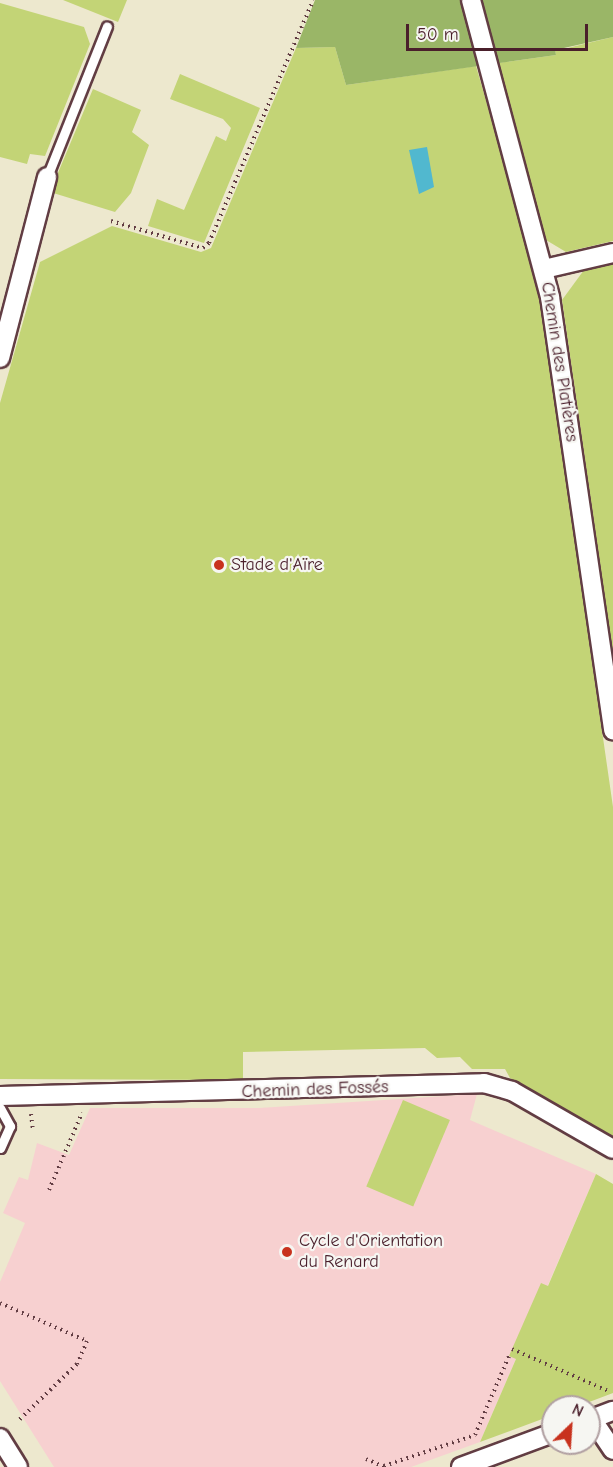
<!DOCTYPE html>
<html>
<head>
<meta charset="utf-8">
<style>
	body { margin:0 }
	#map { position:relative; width:613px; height:1467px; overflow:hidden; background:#ede8ce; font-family:"Comic Neue",sans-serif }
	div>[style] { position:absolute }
	.built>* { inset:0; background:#f7d0d0 }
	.green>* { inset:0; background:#c3d476; transform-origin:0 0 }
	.forest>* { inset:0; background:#9ab667 }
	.water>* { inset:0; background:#51b8cf }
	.path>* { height:4px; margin-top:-2px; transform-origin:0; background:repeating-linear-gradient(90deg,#623d43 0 1.5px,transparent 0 6px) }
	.roads { filter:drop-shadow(2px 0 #623d43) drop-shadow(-2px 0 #623d43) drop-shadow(0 2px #623d43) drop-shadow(0 -2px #623d43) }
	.lane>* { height:9px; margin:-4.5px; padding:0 4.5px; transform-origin:4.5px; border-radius:4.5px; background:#fff }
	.street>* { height:18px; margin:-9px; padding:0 9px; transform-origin:9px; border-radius:9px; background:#fff }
	.dots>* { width:16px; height:16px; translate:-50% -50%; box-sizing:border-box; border:3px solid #f6f6f2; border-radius:50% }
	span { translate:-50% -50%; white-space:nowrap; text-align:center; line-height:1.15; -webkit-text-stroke:4.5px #f6f6f2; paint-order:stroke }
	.street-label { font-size:18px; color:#4a1f2b }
	.poi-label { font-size:18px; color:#4a1f2b }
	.left { translate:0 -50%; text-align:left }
	.north { position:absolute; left:541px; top:1395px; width:60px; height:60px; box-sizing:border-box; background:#f6f6f2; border:2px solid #b1a0a2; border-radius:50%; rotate:25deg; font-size:16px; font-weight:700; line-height:24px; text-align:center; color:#4a1f2b }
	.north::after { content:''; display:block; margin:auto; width:21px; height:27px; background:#c8321e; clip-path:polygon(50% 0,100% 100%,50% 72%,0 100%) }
	.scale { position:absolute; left:406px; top:24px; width:182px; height:27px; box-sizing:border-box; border:3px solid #4a1f2b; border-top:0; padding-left:8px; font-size:18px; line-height:21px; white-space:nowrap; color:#4a1f2b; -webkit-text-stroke:4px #f6f6f2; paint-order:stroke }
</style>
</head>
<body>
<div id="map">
	<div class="built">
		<i style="clip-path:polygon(477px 1094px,470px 1120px,596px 1174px,480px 1442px,411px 1467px,54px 1467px,0 1381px,0 1282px,25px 1223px,3px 1213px,19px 1177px,28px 1180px,37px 1143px,69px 1155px,90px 1108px,259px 1108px)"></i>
	</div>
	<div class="green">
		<i style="clip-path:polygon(63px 0,127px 0,118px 22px)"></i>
		<i style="clip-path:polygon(0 3px,84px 27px,90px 44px,45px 156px,30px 154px,27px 164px,0 157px)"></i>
		<i style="clip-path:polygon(613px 37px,613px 241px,566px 252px,541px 237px,491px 64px,556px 55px,555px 51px)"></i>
		<i style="clip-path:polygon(335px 47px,346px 85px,476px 66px,536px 273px,613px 807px,613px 1138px,510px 1078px,505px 1069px,472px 1069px,460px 1057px,437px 1058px,425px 1048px,243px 1052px,243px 1080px,0 1079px,0 403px,40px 262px,112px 226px,201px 252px,211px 248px,296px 48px)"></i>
		<i style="clip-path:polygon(180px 74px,260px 108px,204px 243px,148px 226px,157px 199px,184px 210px,216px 136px,226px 141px,231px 128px,223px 119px,170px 99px)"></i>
		<i style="clip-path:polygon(93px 89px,141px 110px,132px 132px,149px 145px,131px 193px,115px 212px,50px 192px)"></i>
		<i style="clip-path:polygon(613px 264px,613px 654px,562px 300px,584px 270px)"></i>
		<i style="left:403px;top:1100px;width:51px;height:94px;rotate:23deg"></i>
		<i style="clip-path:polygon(596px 1174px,613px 1184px,613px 1393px,576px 1407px,553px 1407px,553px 1415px,480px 1442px,516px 1359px,509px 1356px,512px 1349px,541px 1283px,548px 1286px)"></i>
	</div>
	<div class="forest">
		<i style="clip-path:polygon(315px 0,613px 0,613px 37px,555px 50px,556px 55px,346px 85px,335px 47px,296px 48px)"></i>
	</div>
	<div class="water">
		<i style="clip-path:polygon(427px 147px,434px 187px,419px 194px,409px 150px)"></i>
	</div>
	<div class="path">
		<i style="left:111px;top:221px;width:96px;rotate:16.4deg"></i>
		<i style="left:203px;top:248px;width:8px;rotate:-40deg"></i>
		<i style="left:209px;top:243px;width:264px;rotate:-66.8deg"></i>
		<i style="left:31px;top:1114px;width:16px;rotate:83deg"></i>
		<i style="left:49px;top:1190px;width:84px;rotate:-66.8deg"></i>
		<i style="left:0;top:1303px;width:95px;rotate:23.6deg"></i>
		<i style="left:87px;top:1341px;width:25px;rotate:113deg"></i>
		<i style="left:77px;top:1364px;width:82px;rotate:136deg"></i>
		<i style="left:512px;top:1349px;width:105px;rotate:23.6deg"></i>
		<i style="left:366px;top:1459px;width:21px;rotate:23deg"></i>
		<i style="left:384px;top:1466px;width:96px;rotate:-18.8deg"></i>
		<i style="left:475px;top:1435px;width:86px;rotate:-66.7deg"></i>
	</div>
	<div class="roads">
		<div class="lane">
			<i style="left:47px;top:177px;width:162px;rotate:-68.3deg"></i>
			<i style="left:0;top:1108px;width:21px;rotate:61deg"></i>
			<i style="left:10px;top:1126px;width:24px;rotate:114deg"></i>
		</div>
		<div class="street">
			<i style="left:471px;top:0;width:307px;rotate:75.1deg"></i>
			<i style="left:550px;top:297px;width:438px;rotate:81.7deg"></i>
			<i style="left:544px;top:269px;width:71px;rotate:-13.1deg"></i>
			<i style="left:0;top:358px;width:187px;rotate:-75.4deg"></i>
			<i style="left:0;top:1096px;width:484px;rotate:-1.5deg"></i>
			<i style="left:484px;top:1083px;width:29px;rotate:16deg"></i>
			<i style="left:512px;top:1091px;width:116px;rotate:29.9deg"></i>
			<i style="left:592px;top:1419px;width:37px;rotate:56deg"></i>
			<i style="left:589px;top:1420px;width:26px;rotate:-21deg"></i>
			<i style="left:0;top:1438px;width:34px;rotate:58deg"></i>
			<i style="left:461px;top:1467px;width:98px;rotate:-20.3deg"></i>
		</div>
	</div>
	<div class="dots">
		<i style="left:219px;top:565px;background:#c8321e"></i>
		<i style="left:287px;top:1252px;background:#c8321e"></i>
	</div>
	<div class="street-label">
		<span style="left:559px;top:362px;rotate:81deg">Chemin des Platières</span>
		<span style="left:315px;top:1090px;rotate:-2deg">Chemin des Fossés</span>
	</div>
	<div class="poi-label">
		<span class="left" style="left:231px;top:565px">Stade d'Aïre</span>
		<span class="left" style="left:299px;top:1252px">Cycle d'Orientation<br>du Renard</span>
	</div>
	<div class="north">N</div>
	<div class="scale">50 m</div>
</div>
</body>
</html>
